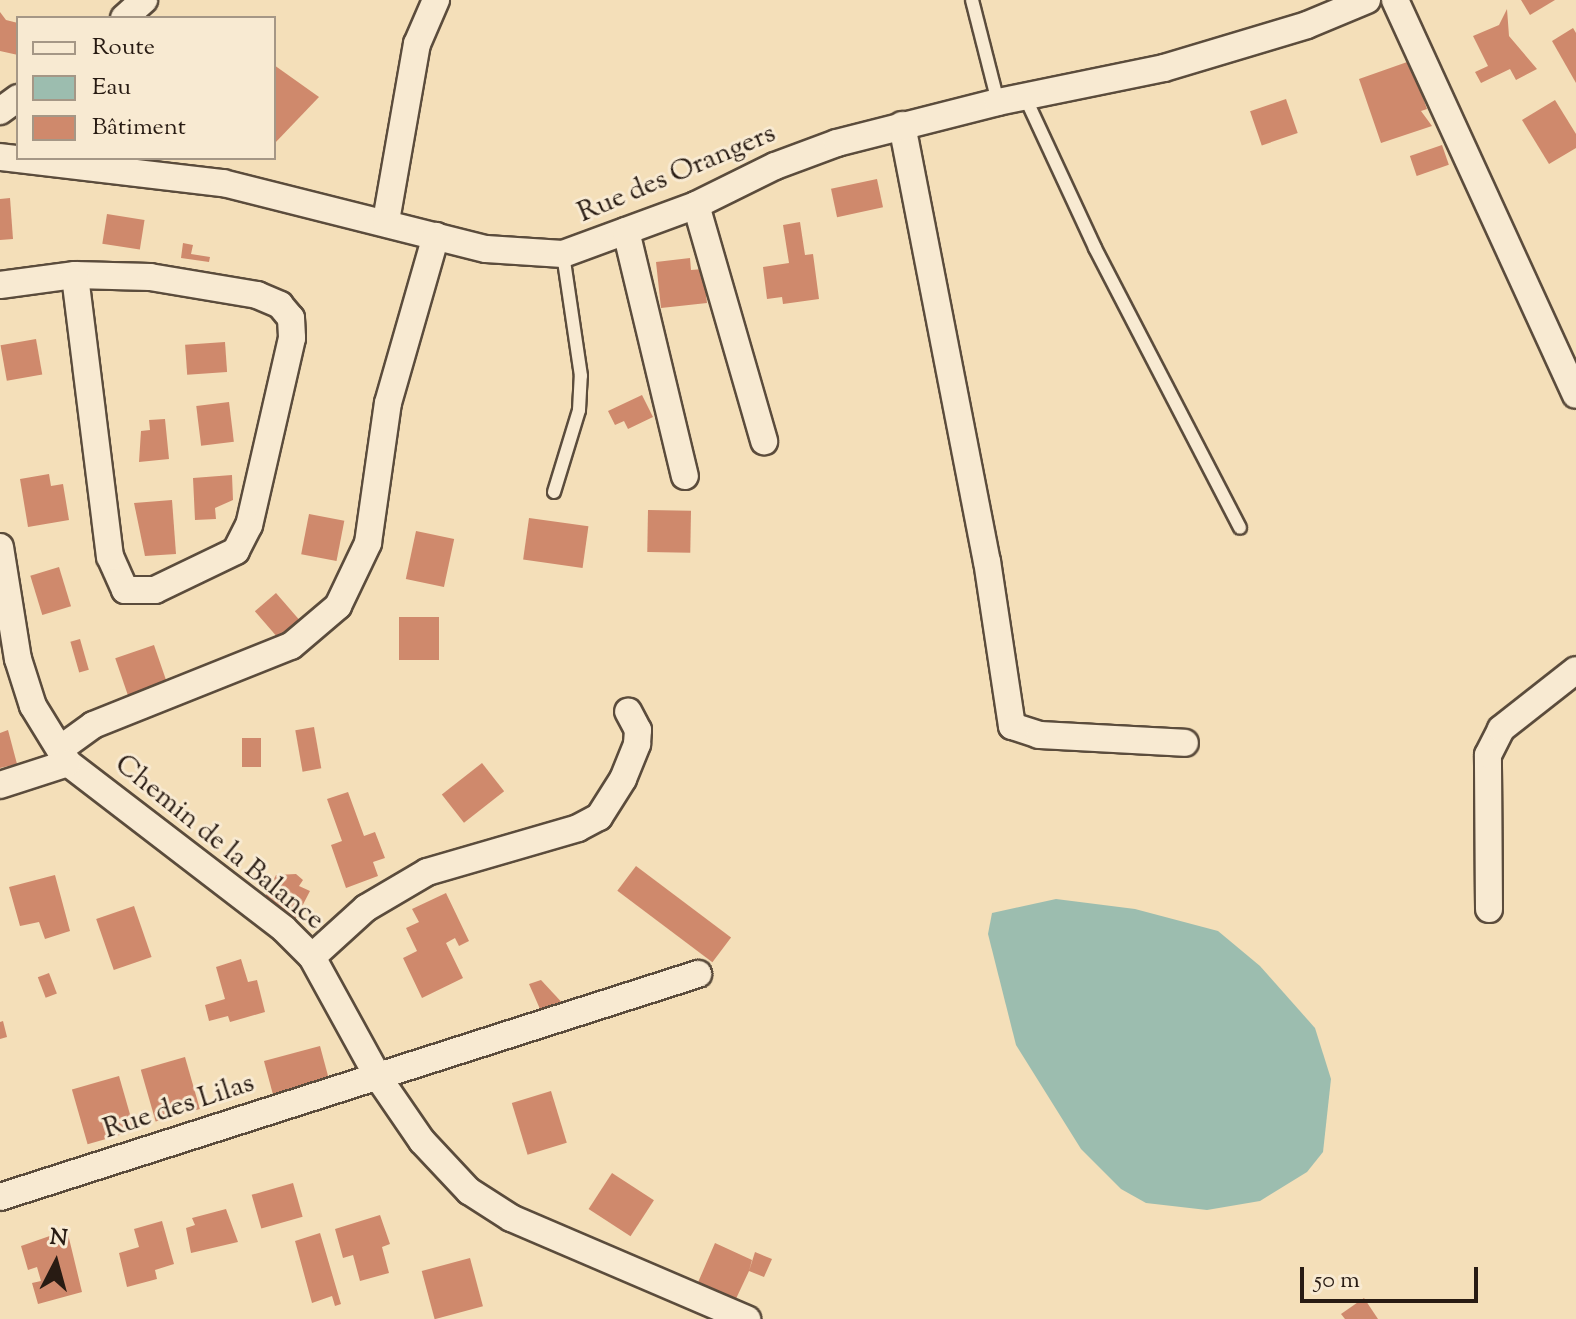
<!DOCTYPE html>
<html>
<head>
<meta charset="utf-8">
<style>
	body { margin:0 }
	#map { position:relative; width:1576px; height:1319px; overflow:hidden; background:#f4dfb9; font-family:"Sorts Mill Goudy",serif }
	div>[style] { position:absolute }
	.water>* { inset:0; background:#9cbdaf }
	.building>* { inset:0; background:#cf896c; transform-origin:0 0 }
	.roads { filter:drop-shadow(2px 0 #5b4c3c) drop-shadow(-2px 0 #5b4c3c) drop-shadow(0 2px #5b4c3c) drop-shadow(0 -2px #5b4c3c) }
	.lane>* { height:12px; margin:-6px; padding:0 6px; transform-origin:6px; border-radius:6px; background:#f8ead2 }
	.street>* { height:26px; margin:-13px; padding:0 13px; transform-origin:13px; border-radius:13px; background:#f8ead2 }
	span { translate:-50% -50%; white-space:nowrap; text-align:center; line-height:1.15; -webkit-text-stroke:6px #f8ead2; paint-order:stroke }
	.street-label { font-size:28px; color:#281b13 }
	.legend { position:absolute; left:16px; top:16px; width:260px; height:144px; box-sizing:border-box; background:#f8ead2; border:2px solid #a59786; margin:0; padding:10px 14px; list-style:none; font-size:24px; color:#281b13 }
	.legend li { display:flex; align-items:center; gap:16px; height:40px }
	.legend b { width:40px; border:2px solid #a59786 }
	.north { position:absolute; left:16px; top:1223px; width:80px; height:80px; -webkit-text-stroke:6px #f8ead2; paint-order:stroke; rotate:6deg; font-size:22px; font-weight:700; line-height:32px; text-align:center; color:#281b13 }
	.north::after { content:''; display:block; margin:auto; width:28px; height:36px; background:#281b13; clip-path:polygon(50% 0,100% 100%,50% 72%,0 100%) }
	.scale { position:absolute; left:1300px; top:1267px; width:178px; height:36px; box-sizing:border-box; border:4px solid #281b13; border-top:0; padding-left:10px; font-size:24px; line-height:28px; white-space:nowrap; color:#281b13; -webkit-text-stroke:6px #f8ead2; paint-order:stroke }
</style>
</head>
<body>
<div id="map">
	<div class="water">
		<i style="clip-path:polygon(1056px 899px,1135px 909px,1218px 931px,1260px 966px,1315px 1028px,1331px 1079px,1323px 1152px,1307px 1172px,1260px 1201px,1207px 1210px,1146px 1203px,1121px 1189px,1081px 1149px,1016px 1045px,988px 934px,992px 913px)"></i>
	</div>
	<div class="building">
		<i style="clip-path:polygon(1521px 0,1555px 0,1530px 15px)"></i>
		<i style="clip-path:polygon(1507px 9px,1509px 36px,1537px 69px,1516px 80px,1510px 69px,1481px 83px,1475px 72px,1488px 66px,1473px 36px,1499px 25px)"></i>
		<i style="clip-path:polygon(0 12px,6px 20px,18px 23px,18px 55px,0 51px)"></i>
		<i style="clip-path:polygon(1573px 28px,1576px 33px,1576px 83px,1552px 41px)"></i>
		<i style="clip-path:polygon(1410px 61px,1427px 109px,1421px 111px,1432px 126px,1381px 143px,1359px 79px)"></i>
		<i style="clip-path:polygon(274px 65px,319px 97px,274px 144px)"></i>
		<i style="left:1286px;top:99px;width:36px;height:38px;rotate:71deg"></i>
		<i style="clip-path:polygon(1555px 100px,1576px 134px,1576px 148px,1549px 164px,1522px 120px)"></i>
		<i style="left:1442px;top:145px;width:21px;height:34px;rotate:71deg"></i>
		<i style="left:877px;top:179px;width:29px;height:47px;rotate:78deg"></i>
		<i style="clip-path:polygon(10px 198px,13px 239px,0 240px,0 199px)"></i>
		<i style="left:107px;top:214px;width:38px;height:30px;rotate:9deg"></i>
		<i style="clip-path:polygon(800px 222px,805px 255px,813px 254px,819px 299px,783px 304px,782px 297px,767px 299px,763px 267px,789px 263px,783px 225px)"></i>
		<i style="clip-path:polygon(183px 243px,193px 245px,191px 254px,210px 257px,209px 262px,181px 258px)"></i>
		<i style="clip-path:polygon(690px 258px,691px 270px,703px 269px,707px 303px,661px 308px,656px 262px)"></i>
		<i style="left:36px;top:339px;width:36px;height:36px;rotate:80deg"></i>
		<i style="left:225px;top:342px;width:30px;height:40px;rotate:86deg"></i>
		<i style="clip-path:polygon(642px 395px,653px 417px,628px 429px,624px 421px,615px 425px,608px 411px)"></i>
		<i style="left:229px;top:402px;width:40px;height:33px;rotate:83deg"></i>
		<i style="clip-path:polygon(165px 419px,169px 459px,139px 462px,141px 431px,150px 430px,149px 420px)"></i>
		<i style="clip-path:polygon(49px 474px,51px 486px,63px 484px,69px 520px,28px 527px,20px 479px)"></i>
		<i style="clip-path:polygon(232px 475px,233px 500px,215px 508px,216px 519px,195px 520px,193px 478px)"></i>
		<i style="clip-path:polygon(172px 500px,176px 554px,145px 556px,134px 503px)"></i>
		<i style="left:648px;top:510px;width:43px;height:42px;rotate:1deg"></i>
		<i style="left:309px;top:514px;width:36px;height:41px;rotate:11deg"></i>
		<i style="left:529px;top:518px;width:60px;height:42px;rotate:8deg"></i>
		<i style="left:416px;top:531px;width:39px;height:49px;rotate:12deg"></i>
		<i style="left:59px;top:567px;width:41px;height:30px;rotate:73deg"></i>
		<i style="left:276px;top:593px;width:37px;height:28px;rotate:49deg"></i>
		<i style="left:399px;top:617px;width:40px;height:43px"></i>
		<i style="left:80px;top:639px;width:32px;height:10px;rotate:74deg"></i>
		<i style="left:154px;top:645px;width:39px;height:41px;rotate:71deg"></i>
		<i style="left:314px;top:727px;width:42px;height:19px;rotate:80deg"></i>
		<i style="clip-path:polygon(8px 730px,17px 764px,0 768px,0 733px)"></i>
		<i style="left:242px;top:738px;width:19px;height:29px"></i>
		<i style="left:482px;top:763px;width:36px;height:51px;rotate:52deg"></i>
		<i style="clip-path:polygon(348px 792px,364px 836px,375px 832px,385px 858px,373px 862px,378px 876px,346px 888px,331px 845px,342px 841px,327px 799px)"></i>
		<i style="left:636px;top:866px;width:119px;height:31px;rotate:37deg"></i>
		<i style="clip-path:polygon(296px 874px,303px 880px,299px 886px,310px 891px,294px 922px,261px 905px,276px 875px)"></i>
		<i style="clip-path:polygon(55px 875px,70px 931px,45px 939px,39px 922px,20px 926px,9px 887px)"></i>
		<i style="clip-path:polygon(446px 893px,469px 941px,459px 946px,455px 938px,446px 943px,463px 978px,422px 998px,403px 958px,417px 951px,406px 928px,419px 922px,412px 909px)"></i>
		<i style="left:134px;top:906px;width:54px;height:40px;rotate:71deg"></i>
		<i style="clip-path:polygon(241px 959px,248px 982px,257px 980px,265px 1012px,230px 1022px,228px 1016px,209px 1021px,205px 1005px,225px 999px,216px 967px)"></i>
		<i style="left:49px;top:973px;width:22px;height:12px;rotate:69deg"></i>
		<i style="clip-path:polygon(541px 980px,567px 1008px,544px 1018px,529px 984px)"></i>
		<i style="clip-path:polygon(3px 1021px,7px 1037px,0 1039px,0 1022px)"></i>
		<i style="left:320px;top:1046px;width:42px;height:58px;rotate:75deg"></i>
		<i style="left:185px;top:1057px;width:54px;height:46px;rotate:74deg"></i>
		<i style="left:119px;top:1076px;width:57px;height:49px;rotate:74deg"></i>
		<i style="left:551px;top:1091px;width:54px;height:41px;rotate:73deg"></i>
		<i style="left:612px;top:1173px;width:50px;height:43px;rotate:33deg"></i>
		<i style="left:293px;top:1183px;width:35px;height:43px;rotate:74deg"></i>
		<i style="clip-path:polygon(226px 1209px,238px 1242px,191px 1253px,186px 1228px,195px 1225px,192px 1218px)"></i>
		<i style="clip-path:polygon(380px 1215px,390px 1244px,382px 1247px,389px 1273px,360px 1281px,353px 1255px,343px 1258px,335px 1229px)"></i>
		<i style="clip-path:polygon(162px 1221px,174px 1264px,155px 1270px,157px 1279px,127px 1287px,119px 1253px,139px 1247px,134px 1229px)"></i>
		<i style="clip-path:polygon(67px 1230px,82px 1292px,38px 1304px,32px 1283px,41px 1281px,37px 1267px,28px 1270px,21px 1246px)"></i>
		<i style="clip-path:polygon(320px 1233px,341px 1304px,335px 1306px,332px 1296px,312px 1303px,295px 1241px)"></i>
		<i style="clip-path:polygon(715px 1243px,752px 1260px,749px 1271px,755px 1252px,772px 1259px,764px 1277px,749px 1271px,734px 1303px,696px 1287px)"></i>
		<i style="left:470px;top:1258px;width:50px;height:50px;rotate:75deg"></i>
		<i style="clip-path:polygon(1364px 1298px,1378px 1319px,1345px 1319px,1341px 1314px)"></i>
	</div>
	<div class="roads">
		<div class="lane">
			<i style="left:972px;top:0;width:105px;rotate:75.7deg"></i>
			<i style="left:1025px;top:97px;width:166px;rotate:65.1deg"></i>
			<i style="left:1095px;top:248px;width:315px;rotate:62.6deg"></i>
			<i style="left:554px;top:492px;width:86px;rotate:-73deg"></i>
			<i style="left:579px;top:410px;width:34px;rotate:-87deg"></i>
			<i style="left:581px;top:376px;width:123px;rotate:-98.4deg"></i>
		</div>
		<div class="street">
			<i style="left:1395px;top:0;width:434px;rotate:65.4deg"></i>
			<i style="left:124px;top:18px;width:27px;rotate:-42deg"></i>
			<i style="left:0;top:111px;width:22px;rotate:-36deg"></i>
			<i style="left:902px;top:125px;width:444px;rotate:79deg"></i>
			<i style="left:987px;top:561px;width:167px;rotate:81.4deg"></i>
			<i style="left:1012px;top:726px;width:28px;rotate:18deg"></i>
			<i style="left:1039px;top:735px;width:146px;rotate:3.1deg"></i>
			<i style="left:0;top:157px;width:225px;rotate:6.7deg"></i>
			<i style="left:223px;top:183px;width:271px;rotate:14.1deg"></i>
			<i style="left:486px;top:249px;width:77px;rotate:3.7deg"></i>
			<i style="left:563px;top:254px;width:142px;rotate:-20.2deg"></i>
			<i style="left:696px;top:205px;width:88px;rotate:-26.3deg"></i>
			<i style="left:775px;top:166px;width:66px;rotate:-20.4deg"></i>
			<i style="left:837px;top:143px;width:166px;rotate:-14.3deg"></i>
			<i style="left:998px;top:102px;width:169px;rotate:-11.6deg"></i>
			<i style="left:1164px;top:68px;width:149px;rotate:-16.7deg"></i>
			<i style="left:1307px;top:25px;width:65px;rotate:-22.6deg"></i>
			<i style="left:696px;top:205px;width:246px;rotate:73.9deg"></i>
			<i style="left:386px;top:221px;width:180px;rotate:-80.1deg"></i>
			<i style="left:417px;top:44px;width:48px;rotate:-66.6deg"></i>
			<i style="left:626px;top:231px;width:252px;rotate:76.5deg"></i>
			<i style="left:0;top:285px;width:76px;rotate:-7.6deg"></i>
			<i style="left:75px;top:275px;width:75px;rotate:1.5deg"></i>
			<i style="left:150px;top:277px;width:109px;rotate:9.5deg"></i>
			<i style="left:257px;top:295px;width:25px;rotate:23deg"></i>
			<i style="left:280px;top:305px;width:17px;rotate:50deg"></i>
			<i style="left:291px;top:318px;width:20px;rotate:87deg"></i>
			<i style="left:292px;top:338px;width:192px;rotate:102.9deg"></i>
			<i style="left:249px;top:525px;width:29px;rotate:117deg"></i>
			<i style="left:236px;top:551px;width:90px;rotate:154.3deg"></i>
			<i style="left:155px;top:590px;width:30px;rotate:180deg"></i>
			<i style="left:125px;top:590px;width:36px;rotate:-114deg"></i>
			<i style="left:110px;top:557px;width:284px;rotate:-97.1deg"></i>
			<i style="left:0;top:547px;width:113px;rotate:80.9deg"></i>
			<i style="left:18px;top:659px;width:49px;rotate:72.3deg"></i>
			<i style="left:33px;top:706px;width:67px;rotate:58.4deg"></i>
			<i style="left:68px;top:763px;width:272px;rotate:37.5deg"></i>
			<i style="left:284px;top:929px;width:40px;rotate:45deg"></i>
			<i style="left:312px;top:957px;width:137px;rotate:61.2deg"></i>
			<i style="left:378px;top:1077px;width:78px;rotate:55.5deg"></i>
			<i style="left:422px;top:1141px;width:69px;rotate:46.8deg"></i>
			<i style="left:469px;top:1191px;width:50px;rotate:32.7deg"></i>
			<i style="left:511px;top:1218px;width:257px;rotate:23.2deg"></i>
			<i style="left:60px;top:749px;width:41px;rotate:-36deg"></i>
			<i style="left:93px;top:725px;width:213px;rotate:-21.8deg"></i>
			<i style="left:291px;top:646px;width:62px;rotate:-40.4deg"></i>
			<i style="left:338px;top:606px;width:70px;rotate:-64.5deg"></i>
			<i style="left:368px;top:543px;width:141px;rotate:-81.9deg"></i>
			<i style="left:388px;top:403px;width:174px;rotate:-74deg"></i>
			<i style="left:0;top:785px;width:71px;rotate:-17.9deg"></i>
			<i style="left:1489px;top:909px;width:154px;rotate:-90.4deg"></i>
			<i style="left:1488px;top:755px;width:29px;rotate:-63deg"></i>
			<i style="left:1501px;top:729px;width:95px;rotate:-38.2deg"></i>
			<i style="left:312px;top:957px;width:73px;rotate:-42.2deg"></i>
			<i style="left:366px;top:908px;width:71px;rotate:-30.5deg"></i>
			<i style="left:427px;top:872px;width:157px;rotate:-16.2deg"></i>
			<i style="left:578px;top:828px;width:24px;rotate:-28deg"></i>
			<i style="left:599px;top:817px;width:45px;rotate:-57.7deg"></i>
			<i style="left:623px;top:779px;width:38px;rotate:-68deg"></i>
			<i style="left:637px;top:744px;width:14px;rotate:-86deg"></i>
			<i style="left:638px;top:730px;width:21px;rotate:-118deg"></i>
			<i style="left:0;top:1197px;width:733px;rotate:-17.72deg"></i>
		</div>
	</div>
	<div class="street-label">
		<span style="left:677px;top:174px;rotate:-23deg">Rue des Orangers</span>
		<span style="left:219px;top:843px;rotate:39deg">Chemin de la Balance</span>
		<span style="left:179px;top:1107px;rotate:-18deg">Rue des Lilas</span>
	</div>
	<ul class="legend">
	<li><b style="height:10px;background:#f8ead2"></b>Route</li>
	<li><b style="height:22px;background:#9cbdaf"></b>Eau</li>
	<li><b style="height:22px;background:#cf896c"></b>Bâtiment</li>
	</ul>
	<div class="north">N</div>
	<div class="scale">50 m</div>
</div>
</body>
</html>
